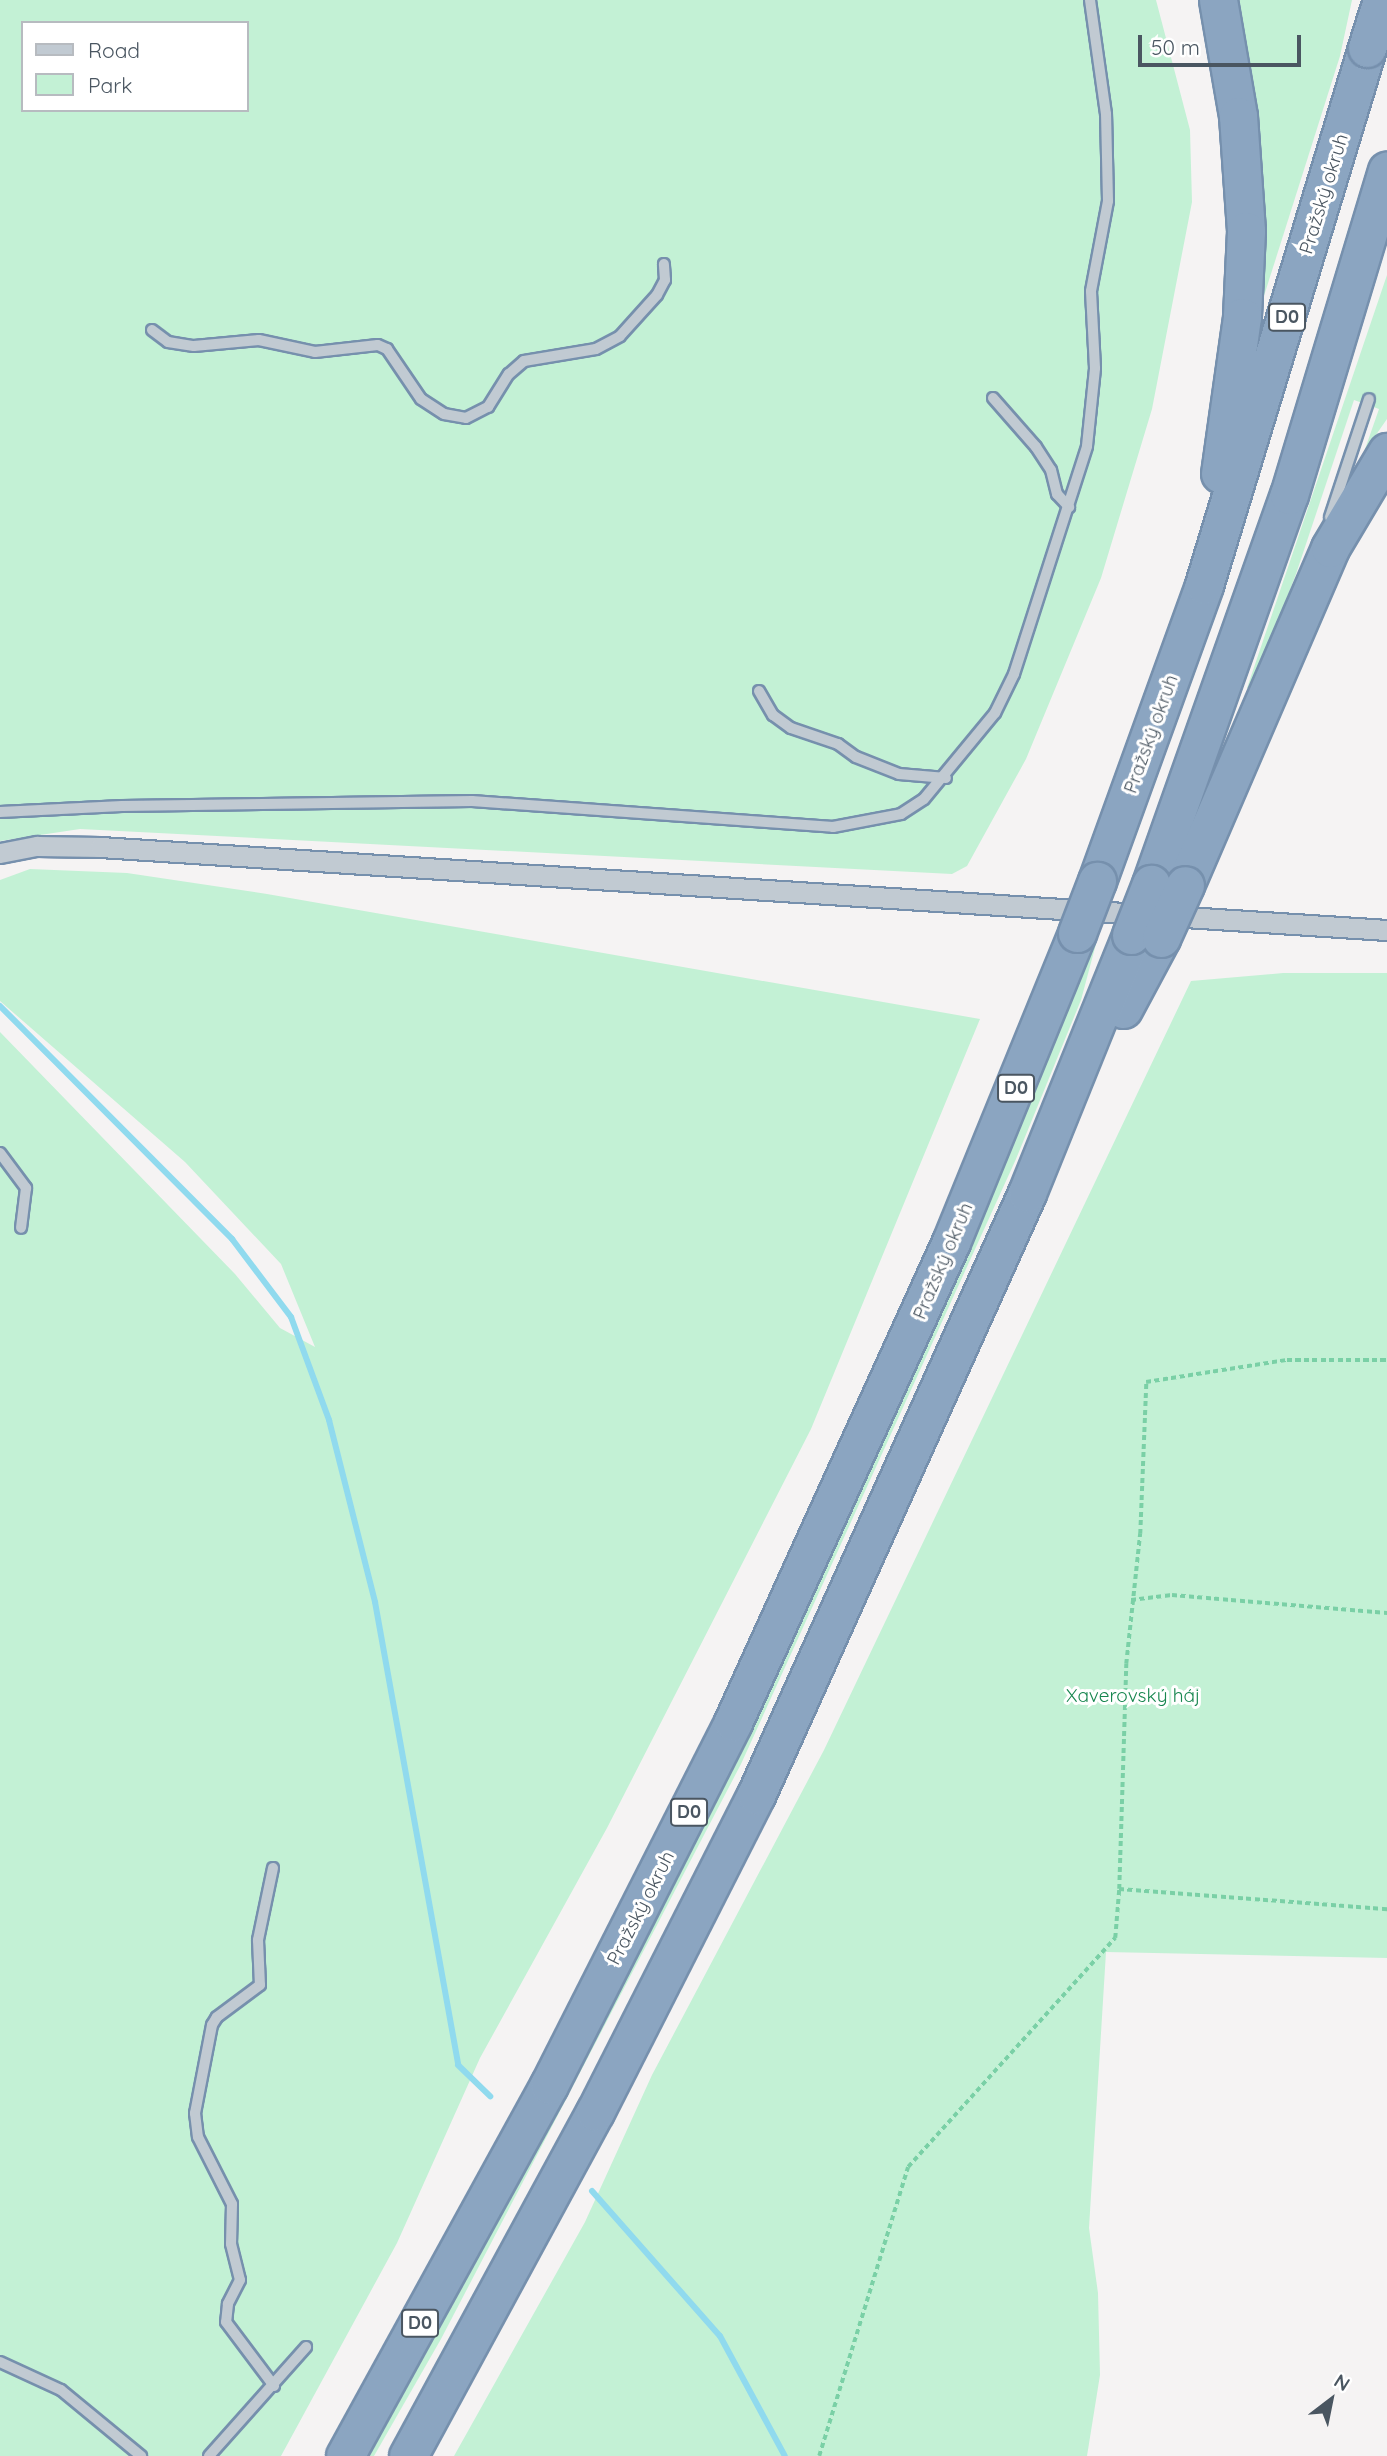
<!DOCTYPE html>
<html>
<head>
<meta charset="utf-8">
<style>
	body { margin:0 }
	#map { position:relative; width:1387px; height:2456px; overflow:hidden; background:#f5f3f3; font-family:Quicksand,sans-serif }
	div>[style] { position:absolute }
	.green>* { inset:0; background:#c3f1d5 }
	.stream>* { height:6px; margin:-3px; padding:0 3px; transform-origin:3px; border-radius:3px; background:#90daee }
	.path>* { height:3.5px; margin-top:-1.75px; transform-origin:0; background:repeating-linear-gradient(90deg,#7ad0a6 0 5px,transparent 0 8.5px) }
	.roads { filter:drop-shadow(2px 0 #7690ad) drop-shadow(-2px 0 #7690ad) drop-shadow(0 2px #7690ad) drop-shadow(0 -2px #7690ad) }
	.service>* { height:10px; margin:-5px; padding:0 5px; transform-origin:5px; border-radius:5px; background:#c1cad2 }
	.minor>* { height:19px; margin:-9.5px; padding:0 9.5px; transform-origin:9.5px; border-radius:9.5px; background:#c1cad2 }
	.motorway>* { height:37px; margin:-18.5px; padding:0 18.5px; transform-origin:18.5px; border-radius:18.5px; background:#8ba5c1 }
	.bridges { filter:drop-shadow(2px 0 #7690ad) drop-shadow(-2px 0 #7690ad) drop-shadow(0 2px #7690ad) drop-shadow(0 -2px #7690ad) }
	.motorway-bridge>* { height:37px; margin:-18.5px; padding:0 18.5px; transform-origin:18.5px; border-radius:18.5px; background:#8ba5c1 }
	span { translate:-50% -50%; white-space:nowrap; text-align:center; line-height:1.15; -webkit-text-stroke:6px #fff; paint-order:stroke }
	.shield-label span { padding:2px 5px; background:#fff; border:2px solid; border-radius:5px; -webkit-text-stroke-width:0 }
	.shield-label { font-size:18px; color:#4a5661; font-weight:700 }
	.street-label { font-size:19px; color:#4a5661 }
	.park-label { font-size:19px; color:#17864f }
	.legend { position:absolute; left:21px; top:21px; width:228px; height:91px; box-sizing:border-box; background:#fff; border:2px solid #b7bbc0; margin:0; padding:9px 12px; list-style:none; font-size:21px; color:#4a5661 }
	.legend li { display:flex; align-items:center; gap:14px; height:35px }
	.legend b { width:35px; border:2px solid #b7bbc0 }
	.north { position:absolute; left:1296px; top:2365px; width:70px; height:70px; -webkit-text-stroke:5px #fff; paint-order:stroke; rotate:32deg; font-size:19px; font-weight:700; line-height:28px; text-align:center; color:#4a5661 }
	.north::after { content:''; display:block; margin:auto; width:24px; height:32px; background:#4a5661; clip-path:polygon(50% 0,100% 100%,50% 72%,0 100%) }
	.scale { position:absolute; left:1138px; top:35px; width:163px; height:32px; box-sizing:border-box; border:4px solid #4a5661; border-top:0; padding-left:9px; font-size:21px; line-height:24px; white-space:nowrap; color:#4a5661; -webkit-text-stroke:5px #fff; paint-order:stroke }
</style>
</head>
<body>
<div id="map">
	<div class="green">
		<i style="clip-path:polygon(evenodd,0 0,1156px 0,1190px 130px,1192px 202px,1152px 409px,1101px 578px,1026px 759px,967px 866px,952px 874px,80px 829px,0 841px,0 0,23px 23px,247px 23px,247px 110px,23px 110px,23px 23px)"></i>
		<i style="clip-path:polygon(1233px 0,1352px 0,1340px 56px,1263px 299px)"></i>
		<i style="clip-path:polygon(1387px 275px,1387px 419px,1364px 452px,1379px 409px,1354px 400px,1296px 574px,1252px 689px,1247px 688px)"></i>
		<i style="clip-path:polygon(30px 869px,127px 873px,267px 894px,980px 1019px,811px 1429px,607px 1828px,480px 2058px,397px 2243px,281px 2456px,0 2456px,0 1032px,235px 1274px,280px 1328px,315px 1347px,281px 1264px,185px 1162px,0 1001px,0 880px)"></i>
		<i style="clip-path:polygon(1089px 942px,1096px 944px,1081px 1000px,1016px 1159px,741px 1764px,441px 2339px,374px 2456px,362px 2456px)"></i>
		<i style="clip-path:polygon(1283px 973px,1387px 973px,1387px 1958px,1106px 1952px,1089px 2228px,1098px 2293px,1100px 2375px,1087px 2456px,454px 2456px,585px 2222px,652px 2075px,824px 1750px,1191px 981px)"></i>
	</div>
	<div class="stream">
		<i style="left:0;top:1006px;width:329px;rotate:45.1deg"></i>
		<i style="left:232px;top:1239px;width:98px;rotate:52.9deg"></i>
		<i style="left:291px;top:1317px;width:110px;rotate:69.7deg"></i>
		<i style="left:329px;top:1420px;width:188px;rotate:75.8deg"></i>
		<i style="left:375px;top:1602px;width:470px;rotate:79.8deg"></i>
		<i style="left:458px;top:2065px;width:45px;rotate:44.1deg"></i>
		<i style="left:592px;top:2191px;width:193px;rotate:48.6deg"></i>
		<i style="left:720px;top:2336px;width:136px;rotate:61.6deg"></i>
	</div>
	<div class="path">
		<i style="left:1131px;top:1600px;width:41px;rotate:-7deg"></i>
		<i style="left:1172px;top:1595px;width:216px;rotate:4.8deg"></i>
		<i style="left:1119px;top:1889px;width:225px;rotate:-88.2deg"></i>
		<i style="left:1126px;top:1664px;width:131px;rotate:-83.9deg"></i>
		<i style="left:1140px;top:1534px;width:152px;rotate:-87.7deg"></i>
		<i style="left:1146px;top:1382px;width:143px;rotate:-8.9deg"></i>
		<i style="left:1287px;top:1360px;width:100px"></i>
		<i style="left:819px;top:2456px;width:302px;rotate:-72.9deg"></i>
		<i style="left:908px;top:2167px;width:309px;rotate:-47.9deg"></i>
		<i style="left:1115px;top:1938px;width:49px;rotate:-85.3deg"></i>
		<i style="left:1119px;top:1889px;width:269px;rotate:4.3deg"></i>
	</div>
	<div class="roads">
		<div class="service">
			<i style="left:152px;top:330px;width:20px;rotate:37deg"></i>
			<i style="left:168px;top:342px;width:26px;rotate:9deg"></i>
			<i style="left:194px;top:346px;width:65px;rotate:-5.3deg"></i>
			<i style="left:259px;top:340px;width:57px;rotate:12.1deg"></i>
			<i style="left:315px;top:352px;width:63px;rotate:-6.3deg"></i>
			<i style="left:378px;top:345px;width:10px;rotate:24deg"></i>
			<i style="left:387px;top:349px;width:60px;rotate:55.8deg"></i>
			<i style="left:421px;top:399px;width:27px;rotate:33deg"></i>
			<i style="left:444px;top:414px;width:22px;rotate:10deg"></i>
			<i style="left:466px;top:418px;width:25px;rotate:-27deg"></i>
			<i style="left:488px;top:407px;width:39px;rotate:-58deg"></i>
			<i style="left:509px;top:374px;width:20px;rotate:-41deg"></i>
			<i style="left:524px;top:361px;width:73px;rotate:-9.5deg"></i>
			<i style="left:596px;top:349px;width:27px;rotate:-28deg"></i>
			<i style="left:620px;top:336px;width:55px;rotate:-47.9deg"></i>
			<i style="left:657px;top:295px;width:17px;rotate:-62deg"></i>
			<i style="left:665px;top:280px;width:16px;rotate:-94deg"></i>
			<i style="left:993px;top:398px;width:65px;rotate:48.7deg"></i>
			<i style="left:1036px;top:447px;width:27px;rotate:57deg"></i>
			<i style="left:1051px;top:470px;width:25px;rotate:76deg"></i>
			<i style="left:1057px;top:494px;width:18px;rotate:47deg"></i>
			<i style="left:1330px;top:517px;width:124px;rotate:-71.7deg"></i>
			<i style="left:759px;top:691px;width:28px;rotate:60deg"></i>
			<i style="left:773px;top:715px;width:22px;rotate:36deg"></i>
			<i style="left:791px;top:728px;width:50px;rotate:18.8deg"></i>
			<i style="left:838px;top:744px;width:22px;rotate:36deg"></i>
			<i style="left:856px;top:757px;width:46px;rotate:21.6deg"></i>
			<i style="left:899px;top:774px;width:47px;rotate:4.9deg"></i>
			<i style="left:0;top:812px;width:122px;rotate:-2.8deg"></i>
			<i style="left:122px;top:806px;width:350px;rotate:-0.8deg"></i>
			<i style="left:472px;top:801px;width:362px;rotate:4.1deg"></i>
			<i style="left:833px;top:827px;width:69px;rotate:-10.8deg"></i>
			<i style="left:901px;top:814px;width:27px;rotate:-33deg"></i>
			<i style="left:924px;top:799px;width:112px;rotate:-50.5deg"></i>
			<i style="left:995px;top:713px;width:43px;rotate:-64deg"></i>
			<i style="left:1014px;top:674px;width:239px;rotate:-72.2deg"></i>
			<i style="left:1087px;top:446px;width:78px;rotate:-84.1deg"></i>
			<i style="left:1095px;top:368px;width:77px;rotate:-93deg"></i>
			<i style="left:1091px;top:291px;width:92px;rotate:-79.3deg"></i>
			<i style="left:1108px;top:201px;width:87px;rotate:-91.3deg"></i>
			<i style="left:1106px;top:114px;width:115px;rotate:-98deg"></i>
			<i style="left:0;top:1153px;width:44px;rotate:53.4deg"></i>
			<i style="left:26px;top:1188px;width:40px;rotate:97.1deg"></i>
			<i style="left:273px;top:1868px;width:74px;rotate:101.8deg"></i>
			<i style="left:258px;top:1940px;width:45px;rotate:87.5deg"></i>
			<i style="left:260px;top:1985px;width:54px;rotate:143.3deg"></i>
			<i style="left:217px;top:2017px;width:9px;rotate:122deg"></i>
			<i style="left:212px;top:2025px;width:90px;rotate:100.9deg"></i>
			<i style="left:195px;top:2113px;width:24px;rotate:83deg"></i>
			<i style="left:198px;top:2137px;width:75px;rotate:63.1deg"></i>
			<i style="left:232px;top:2204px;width:40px;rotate:91.4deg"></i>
			<i style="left:231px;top:2244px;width:37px;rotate:76deg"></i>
			<i style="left:240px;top:2280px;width:27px;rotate:117deg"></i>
			<i style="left:228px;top:2304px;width:18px;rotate:96deg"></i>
			<i style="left:226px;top:2322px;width:80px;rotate:53.1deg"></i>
			<i style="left:0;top:2362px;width:67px;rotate:24.7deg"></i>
			<i style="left:61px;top:2390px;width:104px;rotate:39.5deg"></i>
			<i style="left:209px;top:2456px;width:146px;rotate:-48.3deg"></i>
		</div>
		<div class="minor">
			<i style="left:0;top:853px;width:38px;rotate:-11deg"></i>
			<i style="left:37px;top:846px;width:63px;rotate:0.9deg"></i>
			<i style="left:100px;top:847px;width:1290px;rotate:3.69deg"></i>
		</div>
		<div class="motorway">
			<i style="left:1218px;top:0;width:118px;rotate:80.2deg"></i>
			<i style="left:1238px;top:116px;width:115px;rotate:86deg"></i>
			<i style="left:1246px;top:231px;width:86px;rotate:92.7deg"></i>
			<i style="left:1242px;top:317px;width:158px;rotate:98deg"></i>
			<i style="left:1097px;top:881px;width:315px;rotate:-70.1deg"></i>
			<i style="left:1204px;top:585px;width:561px;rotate:-73.11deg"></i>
			<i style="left:1151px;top:884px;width:413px;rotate:-70.5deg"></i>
			<i style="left:1289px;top:495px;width:339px;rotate:-73.2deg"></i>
			<i style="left:1185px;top:885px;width:367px;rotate:-66.7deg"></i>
			<i style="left:1330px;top:548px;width:112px;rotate:-59.3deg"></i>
			<i style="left:1123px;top:1009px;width:81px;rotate:-61.8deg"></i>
			<i style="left:345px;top:2456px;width:423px;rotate:-61.2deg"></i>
			<i style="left:549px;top:2085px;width:407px;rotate:-63.1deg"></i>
			<i style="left:733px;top:1722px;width:527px;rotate:-65.57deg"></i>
			<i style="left:951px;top:1242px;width:334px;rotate:-67.8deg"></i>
			<i style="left:408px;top:2456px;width:392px;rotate:-61.5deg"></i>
			<i style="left:595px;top:2112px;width:356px;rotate:-63.1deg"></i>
			<i style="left:756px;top:1795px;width:660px;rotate:-65.76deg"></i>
			<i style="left:1027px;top:1193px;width:278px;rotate:-68deg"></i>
		</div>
	</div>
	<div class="bridges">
		<div class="motorway-bridge">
			<i style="left:1367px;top:48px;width:50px;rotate:-72.6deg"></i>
			<i style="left:1077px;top:933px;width:56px;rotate:-69deg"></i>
			<i style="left:1131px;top:935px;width:55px;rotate:-68.6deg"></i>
			<i style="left:1161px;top:938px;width:58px;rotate:-65.6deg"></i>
		</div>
	</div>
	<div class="shield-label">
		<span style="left:1287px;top:317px">D0</span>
		<span style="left:1016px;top:1088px">D0</span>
		<span style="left:689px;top:1812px">D0</span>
		<span style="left:420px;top:2323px">D0</span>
	</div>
	<div class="street-label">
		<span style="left:1324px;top:194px;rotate:-73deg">Pražský okruh</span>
		<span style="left:1151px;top:734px;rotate:-70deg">Pražský okruh</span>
		<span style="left:943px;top:1261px;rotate:-67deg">Pražský okruh</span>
		<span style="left:641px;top:1908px;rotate:-63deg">Pražský okruh</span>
	</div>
	<div class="park-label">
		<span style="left:1133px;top:1696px">Xaverovský háj</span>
	</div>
	<ul class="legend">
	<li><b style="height:9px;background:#c1cad2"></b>Road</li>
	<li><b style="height:19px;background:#c3f1d5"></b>Park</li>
	</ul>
	<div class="north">N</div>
	<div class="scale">50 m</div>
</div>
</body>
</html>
